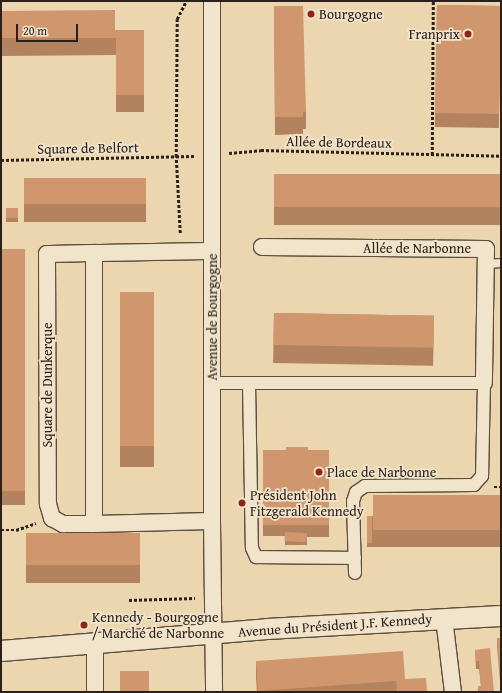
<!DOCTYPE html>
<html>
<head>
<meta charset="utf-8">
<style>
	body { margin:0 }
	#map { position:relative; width:502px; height:693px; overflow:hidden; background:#ebd6af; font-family:"Gentium Book Plus",serif }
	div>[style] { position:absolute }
	.path>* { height:2.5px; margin-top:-1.25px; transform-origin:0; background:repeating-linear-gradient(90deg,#2b211a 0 3px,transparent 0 5px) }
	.roads { filter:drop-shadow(1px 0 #5b4e3f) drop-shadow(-1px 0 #5b4e3f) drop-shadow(0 1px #5b4e3f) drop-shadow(0 -1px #5b4e3f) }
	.service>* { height:8px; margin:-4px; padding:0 4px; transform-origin:4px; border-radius:4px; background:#f2e4cb }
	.pedestrian>* { height:12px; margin:-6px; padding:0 6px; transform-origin:6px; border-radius:6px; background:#f2e4cb }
	.minor>* { height:16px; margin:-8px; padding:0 8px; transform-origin:8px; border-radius:8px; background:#f2e4cb }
	.tertiary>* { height:20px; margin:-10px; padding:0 10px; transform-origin:10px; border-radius:10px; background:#f2e4cb }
	.wall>* { inset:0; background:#b3825f; transform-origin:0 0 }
	.building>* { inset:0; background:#d0976f; transform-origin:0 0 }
	.dots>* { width:11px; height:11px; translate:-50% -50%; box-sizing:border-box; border:2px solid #f2e4cb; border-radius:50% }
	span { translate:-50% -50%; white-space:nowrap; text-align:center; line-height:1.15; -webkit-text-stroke:3.5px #f2e4cb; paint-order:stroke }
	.poi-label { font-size:14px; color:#2b211a }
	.left { translate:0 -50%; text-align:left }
	.right { translate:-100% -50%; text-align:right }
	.street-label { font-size:14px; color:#2b211a }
	.frame { position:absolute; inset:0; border:2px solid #2b211a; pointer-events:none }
	.scale { position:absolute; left:16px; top:24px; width:62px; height:18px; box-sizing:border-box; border:2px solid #2b211a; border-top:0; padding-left:5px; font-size:12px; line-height:14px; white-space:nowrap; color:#2b211a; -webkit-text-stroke:3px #f2e4cb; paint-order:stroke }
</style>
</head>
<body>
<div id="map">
	<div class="path">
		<i style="left:229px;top:153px;width:32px;rotate:-5deg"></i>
		<i style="left:261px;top:150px;width:240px;rotate:1.4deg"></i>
		<i style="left:432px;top:155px;width:154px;rotate:-89.6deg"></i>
		<i style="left:1px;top:160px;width:193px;rotate:-1.2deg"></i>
		<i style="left:180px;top:233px;width:76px;rotate:-93deg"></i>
		<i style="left:176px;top:157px;width:138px;rotate:-89.6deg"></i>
		<i style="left:177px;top:19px;width:20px;rotate:-63deg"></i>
		<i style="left:494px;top:487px;width:7px"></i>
		<i style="left:1px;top:530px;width:15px"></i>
		<i style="left:16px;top:530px;width:21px;rotate:-19deg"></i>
		<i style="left:129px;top:600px;width:66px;rotate:-1.7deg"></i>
	</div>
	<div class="roads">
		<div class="service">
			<i style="left:487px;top:264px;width:14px;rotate:-4deg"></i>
		</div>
		<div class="pedestrian">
			<i style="left:212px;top:383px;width:272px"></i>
			<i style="left:484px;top:383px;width:93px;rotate:91.2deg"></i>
			<i style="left:482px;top:476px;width:12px;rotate:132deg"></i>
			<i style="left:474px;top:485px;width:109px;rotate:179.5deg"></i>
			<i style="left:365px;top:486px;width:11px;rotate:146deg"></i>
			<i style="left:356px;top:492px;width:9px;rotate:108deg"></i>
			<i style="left:353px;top:501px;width:72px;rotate:88.4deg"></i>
			<i style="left:249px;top:383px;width:165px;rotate:89deg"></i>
			<i style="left:252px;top:548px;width:10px;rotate:66deg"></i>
			<i style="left:256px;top:557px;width:99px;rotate:0.6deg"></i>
		</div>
		<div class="minor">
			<i style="left:212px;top:1px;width:520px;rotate:90deg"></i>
			<i style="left:212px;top:521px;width:171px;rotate:89.3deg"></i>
			<i style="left:262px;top:247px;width:224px;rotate:0.5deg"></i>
			<i style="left:486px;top:249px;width:134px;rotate:90.9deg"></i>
			<i style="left:94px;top:253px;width:118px;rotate:-1deg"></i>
			<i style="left:94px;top:524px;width:271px;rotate:-90deg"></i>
			<i style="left:94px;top:253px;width:47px;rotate:178.8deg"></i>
			<i style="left:47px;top:254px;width:250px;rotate:89.8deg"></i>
			<i style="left:48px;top:504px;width:15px;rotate:74deg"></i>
			<i style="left:52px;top:518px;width:13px;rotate:29deg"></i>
			<i style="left:63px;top:524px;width:31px"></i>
			<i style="left:94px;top:524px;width:118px;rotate:-1.5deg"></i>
			<i style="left:444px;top:618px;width:75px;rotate:83.1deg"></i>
			<i style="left:95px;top:642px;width:50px;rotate:90deg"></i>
		</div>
		<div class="tertiary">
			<i style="left:1px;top:651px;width:267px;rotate:-4.7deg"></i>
			<i style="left:267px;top:629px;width:234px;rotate:-3.2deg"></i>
		</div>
	</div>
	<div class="wall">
		<i style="left:437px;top:5px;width:64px;height:122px;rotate:1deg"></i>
		<i style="clip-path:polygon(274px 6px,306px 112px,306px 129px,303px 129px,303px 134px,275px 135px)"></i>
		<i style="clip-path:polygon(1px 11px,115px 30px,144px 30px,144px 112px,116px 112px,116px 55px,1px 56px)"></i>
		<i style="left:274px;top:174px;width:227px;height:51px"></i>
		<i style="left:24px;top:178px;width:122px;height:44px"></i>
		<i style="left:6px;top:208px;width:12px;height:14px"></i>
		<i style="left:1px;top:249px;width:24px;height:256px"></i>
		<i style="left:120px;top:292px;width:34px;height:175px"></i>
		<i style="clip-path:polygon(501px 311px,501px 438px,500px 438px)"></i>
		<i style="left:274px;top:313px;width:160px;height:50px;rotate:1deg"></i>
		<i style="clip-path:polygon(263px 450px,329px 450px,329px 537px,307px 537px,307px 545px,285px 545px,285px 536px,263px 536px)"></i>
		<i style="clip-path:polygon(501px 496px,501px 547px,367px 547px,367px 543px,372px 516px)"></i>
		<i style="left:140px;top:533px;width:50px;height:114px;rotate:90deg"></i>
		<i style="clip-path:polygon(497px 638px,501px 638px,501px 680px,500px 681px,497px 646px)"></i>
		<i style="clip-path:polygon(475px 650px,494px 692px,478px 692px,478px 686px,481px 686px,479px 669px,476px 669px)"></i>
		<i style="clip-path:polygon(256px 661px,405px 679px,427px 692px,257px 692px,256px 678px)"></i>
	</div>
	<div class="building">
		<i style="left:437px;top:5px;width:64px;height:108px;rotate:1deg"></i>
		<i style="clip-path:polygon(274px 6px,303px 6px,306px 112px,303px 112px,303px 117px,275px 117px)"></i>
		<i style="clip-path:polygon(115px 10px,115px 30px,144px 30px,144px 95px,116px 95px,116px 38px,1px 38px,1px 11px)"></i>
		<i style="left:274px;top:174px;width:227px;height:33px"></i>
		<i style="left:24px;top:178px;width:122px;height:26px"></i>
		<i style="left:6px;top:208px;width:12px;height:10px"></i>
		<i style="left:1px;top:249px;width:24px;height:242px"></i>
		<i style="left:120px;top:292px;width:34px;height:154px"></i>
		<i style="clip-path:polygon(501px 311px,501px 420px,500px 420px)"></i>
		<i style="left:274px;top:313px;width:160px;height:32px;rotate:1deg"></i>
		<i style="left:500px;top:445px;width:1px;height:13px"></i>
		<i style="left:286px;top:447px;width:22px;height:3px"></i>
		<i style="left:263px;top:450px;width:66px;height:75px"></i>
		<i style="left:373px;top:495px;width:128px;height:35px"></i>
		<i style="left:367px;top:516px;width:5px;height:27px"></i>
		<i style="left:285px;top:532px;width:22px;height:9px;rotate:3deg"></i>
		<i style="left:140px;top:533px;width:32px;height:114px;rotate:90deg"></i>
		<i style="clip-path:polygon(497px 638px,501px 638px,501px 673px,500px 673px)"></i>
		<i style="clip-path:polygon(490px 648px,494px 692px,479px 692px,478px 686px,481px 686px,479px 661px,476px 661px,475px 650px)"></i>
		<i style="clip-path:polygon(403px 651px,405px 679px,426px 678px,427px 692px,397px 692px,396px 681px,258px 691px,256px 661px)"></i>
		<i style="left:120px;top:671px;width:29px;height:21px"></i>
	</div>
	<div class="dots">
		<i style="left:311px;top:14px;background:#8f2418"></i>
		<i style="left:468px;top:34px;background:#8f2418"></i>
		<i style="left:319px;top:472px;background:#8f2418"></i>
		<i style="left:242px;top:503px;background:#8f2418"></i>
		<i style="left:84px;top:625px;background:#8f2418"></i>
	</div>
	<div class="poi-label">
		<span class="left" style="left:319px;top:14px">Bourgogne</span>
		<span class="right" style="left:460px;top:34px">Franprix</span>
		<span class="left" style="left:327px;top:472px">Place de Narbonne</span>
		<span class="left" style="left:250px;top:503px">Président John<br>Fitzgerald Kennedy</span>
		<span class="left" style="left:92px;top:625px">Kennedy - Bourgogne<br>/ Marché de Narbonne</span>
	</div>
	<div class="street-label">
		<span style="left:339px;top:142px;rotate:1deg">Allée de Bordeaux</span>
		<span style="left:88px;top:148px;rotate:-1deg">Square de Belfort</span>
		<span style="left:417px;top:248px">Allée de Narbonne</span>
		<span style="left:212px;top:317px;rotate:-90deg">Avenue de Bourgogne</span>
		<span style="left:47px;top:385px;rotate:-90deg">Square de Dunkerque</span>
		<span style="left:335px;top:625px;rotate:-4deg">Avenue du Président J.F. Kennedy</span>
	</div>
	<div class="frame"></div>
	<div class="scale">20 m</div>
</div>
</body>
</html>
